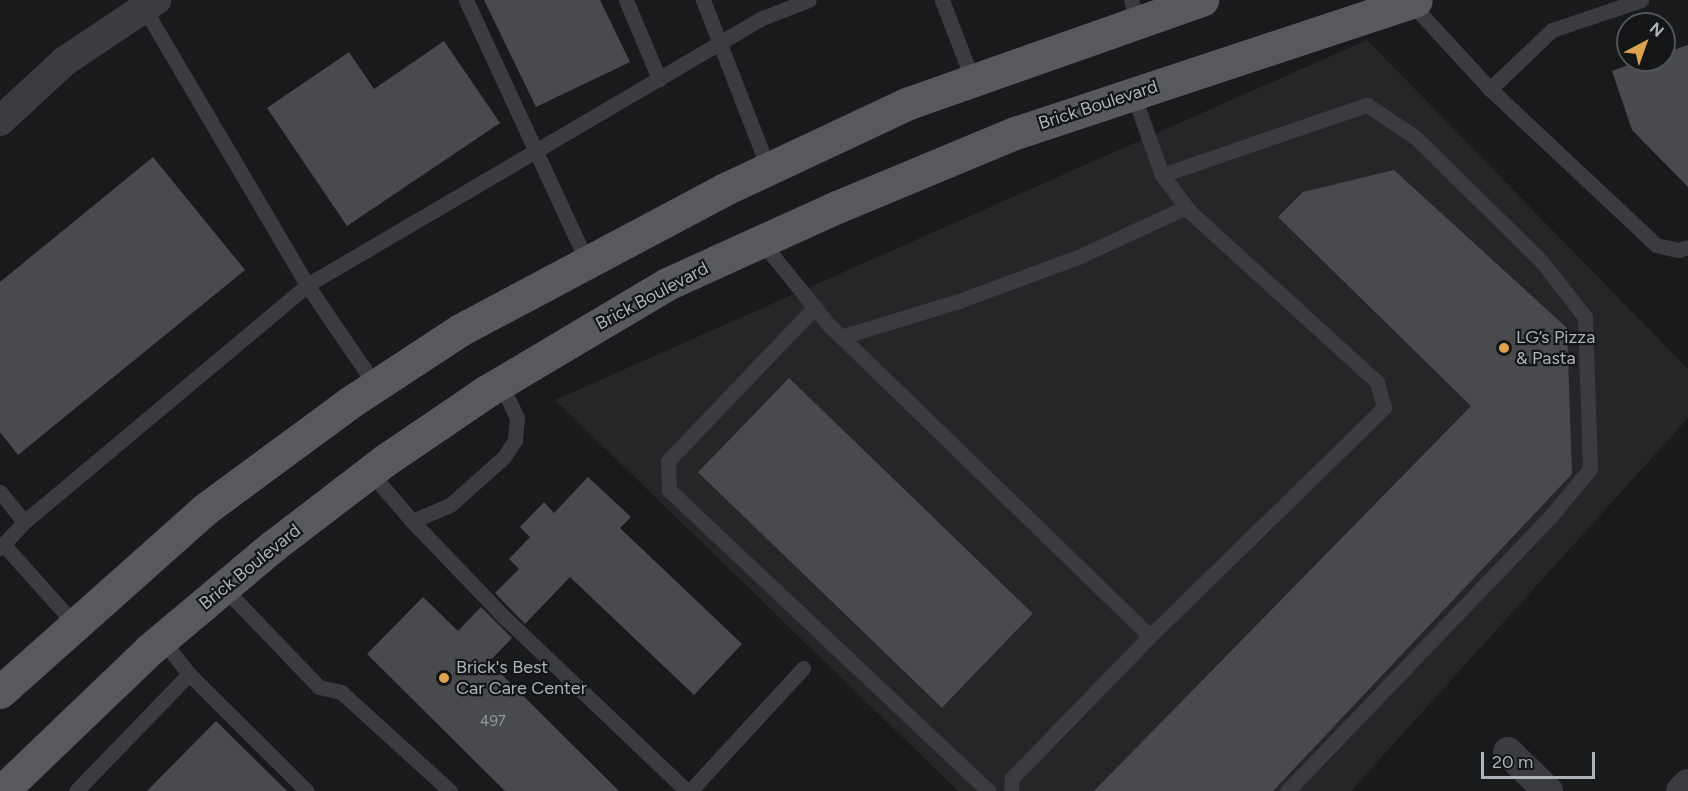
<!DOCTYPE html>
<html>
<head>
<meta charset="utf-8">
<style>
	body { margin:0 }
	#map { position:relative; width:1688px; height:791px; overflow:hidden; background:#191a1b; font-family:Figtree,sans-serif }
	div>[style] { position:absolute }
	.built>* { inset:0; background:#262628 }
	.building>* { inset:0; background:#494a4d; transform-origin:0 0 }
	.service>* { height:15px; margin:-7.5px; padding:0 7.5px; transform-origin:7.5px; border-radius:7.5px; background:#3b3c40 }
	.minor>* { height:30px; margin:-15px; padding:0 15px; transform-origin:15px; border-radius:15px; background:#3b3c40 }
	.primary>* { height:33px; margin:-16.5px; padding:0 16.5px; transform-origin:16.5px; border-radius:16.5px; background:#57595e }
	.dots>* { width:16px; height:16px; translate:-50% -50%; box-sizing:border-box; border:3px solid #141516; border-radius:50% }
	span { translate:-50% -50%; white-space:nowrap; text-align:center; line-height:1.15; -webkit-text-stroke:4.5px #141516; paint-order:stroke }
	.number-label { font-size:15px; color:#94989e }
	.number-label span { -webkit-text-stroke-width:0 }
	.street-label { font-size:18px; color:#adb2b9 }
	.poi-label { font-size:18px; color:#adb2b9 }
	.left { translate:0 -50%; text-align:left }
	.north { position:absolute; left:1616px; top:12px; width:60px; height:60px; box-sizing:border-box; background:#141516; border:2px solid #515457; border-radius:50%; rotate:41deg; font-size:16px; font-weight:700; line-height:24px; text-align:center; color:#adb2b9 }
	.north::after { content:''; display:block; margin:auto; width:21px; height:27px; background:#dda350; clip-path:polygon(50% 0,100% 100%,50% 72%,0 100%) }
	.scale { position:absolute; left:1481px; top:752px; width:114px; height:27px; box-sizing:border-box; border:3px solid #adb2b9; border-top:0; padding-left:8px; font-size:18px; line-height:21px; white-space:nowrap; color:#adb2b9; -webkit-text-stroke:4px #141516; paint-order:stroke }
</style>
</head>
<body>
<div id="map">
	<div class="built">
		<i style="clip-path:polygon(1367px 40px,1688px 369px,1688px 418px,1351px 791px,958px 791px,555px 400px)"></i>
	</div>
	<div class="building">
		<i style="clip-path:polygon(484px 0,600px 0,630px 62px,536px 107px)"></i>
		<i style="clip-path:polygon(444px 41px,500px 123px,347px 226px,267px 108px,349px 52px,374px 89px)"></i>
		<i style="clip-path:polygon(1688px 45px,1688px 187px,1632px 130px,1612px 71px,1643px 60px,1664px 60px,1664px 53px)"></i>
		<i style="clip-path:polygon(153px 157px,245px 270px,18px 455px,0 432px,0 282px)"></i>
		<i style="clip-path:polygon(1394px 170px,1567px 328px,1572px 474px,1273px 791px,1094px 791px,1471px 406px,1278px 217px,1303px 192px)"></i>
		<i style="left:789px;top:378px;width:339px;height:131px;rotate:44deg"></i>
		<i style="clip-path:polygon(588px 477px,631px 517px,620px 528px,742px 644px,694px 695px,570px 577px,525px 624px,495px 593px,519px 569px,509px 559px,530px 537px,520px 527px,544px 502px,554px 513px)"></i>
		<i style="clip-path:polygon(423px 597px,458px 631px,481px 607px,512px 638px,489px 662px,619px 791px,505px 791px,367px 654px)"></i>
		<i style="clip-path:polygon(216px 721px,287px 791px,147px 791px)"></i>
	</div>
	<div class="service">
		<i style="left:466px;top:0;width:289px;rotate:65.2deg"></i>
		<i style="left:626px;top:0;width:86px;rotate:67.3deg"></i>
		<i style="left:703px;top:0;width:180px;rotate:68.8deg"></i>
		<i style="left:942px;top:0;width:87px;rotate:69.1deg"></i>
		<i style="left:1131px;top:0;width:23px;rotate:75deg"></i>
		<i style="left:1410px;top:2px;width:118px;rotate:47.4deg"></i>
		<i style="left:1490px;top:89px;width:228px;rotate:43.2deg"></i>
		<i style="left:1656px;top:245px;width:23px;rotate:13deg"></i>
		<i style="left:1678px;top:250px;width:10px;rotate:-17deg"></i>
		<i style="left:144px;top:8px;width:321px;rotate:59.5deg"></i>
		<i style="left:307px;top:285px;width:122px;rotate:55.7deg"></i>
		<i style="left:1490px;top:89px;width:86px;rotate:-43.6deg"></i>
		<i style="left:1552px;top:30px;width:94px;rotate:-18.6deg"></i>
		<i style="left:1162px;top:175px;width:217px;rotate:-18.9deg"></i>
		<i style="left:1367px;top:105px;width:58px;rotate:33.7deg"></i>
		<i style="left:1415px;top:137px;width:178px;rotate:44.5deg"></i>
		<i style="left:1542px;top:262px;width:70px;rotate:52deg"></i>
		<i style="left:1585px;top:317px;width:152px;rotate:88.1deg"></i>
		<i style="left:1590px;top:469px;width:62px;rotate:129.8deg"></i>
		<i style="left:1550px;top:517px;width:380px;rotate:133.8deg"></i>
		<i style="left:761px;top:241px;width:107px;rotate:51.1deg"></i>
		<i style="left:828px;top:324px;width:448px;rotate:44.1deg"></i>
		<i style="left:1150px;top:636px;width:327px;rotate:-44.3deg"></i>
		<i style="left:1384px;top:408px;width:27px;rotate:-105deg"></i>
		<i style="left:1377px;top:382px;width:253px;rotate:-137.7deg"></i>
		<i style="left:1190px;top:212px;width:46px;rotate:-127.1deg"></i>
		<i style="left:1162px;top:175px;width:86px;rotate:-109.7deg"></i>
		<i style="left:815px;top:307px;width:213px;rotate:133.7deg"></i>
		<i style="left:668px;top:461px;width:29px;rotate:88deg"></i>
		<i style="left:669px;top:490px;width:439px;rotate:43.3deg"></i>
		<i style="left:841px;top:337px;width:123px;rotate:-17deg"></i>
		<i style="left:959px;top:301px;width:127px;rotate:-20.3deg"></i>
		<i style="left:1078px;top:257px;width:119px;rotate:-24.8deg"></i>
		<i style="left:370px;top:472px;width:65px;rotate:49.4deg"></i>
		<i style="left:412px;top:521px;width:41px;rotate:-22.8deg"></i>
		<i style="left:450px;top:505px;width:72px;rotate:-41.6deg"></i>
		<i style="left:504px;top:457px;width:20px;rotate:-57deg"></i>
		<i style="left:515px;top:440px;width:22px;rotate:-85deg"></i>
		<i style="left:517px;top:418px;width:38px;rotate:-115deg"></i>
		<i style="left:0;top:492px;width:38px;rotate:51deg"></i>
		<i style="left:412px;top:521px;width:130px;rotate:46.2deg"></i>
		<i style="left:502px;top:615px;width:255px;rotate:43.6deg"></i>
		<i style="left:3px;top:544px;width:106px;rotate:48.1deg"></i>
		<i style="left:0;top:548px;width:35px;rotate:-47deg"></i>
		<i style="left:24px;top:522px;width:369px;rotate:-39.9deg"></i>
		<i style="left:307px;top:285px;width:528px;rotate:-30.4deg"></i>
		<i style="left:762px;top:18px;width:50px;rotate:-21deg"></i>
		<i style="left:224px;top:588px;width:137px;rotate:46.2deg"></i>
		<i style="left:319px;top:687px;width:23px;rotate:13deg"></i>
		<i style="left:341px;top:692px;width:147px;rotate:42.2deg"></i>
		<i style="left:162px;top:640px;width:43px;rotate:51.5deg"></i>
		<i style="left:189px;top:674px;width:166px;rotate:44.8deg"></i>
		<i style="left:76px;top:791px;width:163px;rotate:-46deg"></i>
		<i style="left:690px;top:791px;width:167px;rotate:-47.4deg"></i>
		<i style="left:1011px;top:791px;width:13px;rotate:-86deg"></i>
		<i style="left:1012px;top:778px;width:198px;rotate:-45.8deg"></i>
	</div>
	<div class="minor">
		<i style="left:0;top:121px;width:88px;rotate:-42.7deg"></i>
		<i style="left:65px;top:61px;width:110px;rotate:-33.8deg"></i>
		<i style="left:1508px;top:752px;width:56px;rotate:44.3deg"></i>
		<i style="left:1681px;top:791px;width:10px;rotate:-45deg"></i>
	</div>
	<div class="primary">
		<i style="left:0;top:692px;width:273px;rotate:-41.7deg"></i>
		<i style="left:204px;top:510px;width:180px;rotate:-36.4deg"></i>
		<i style="left:349px;top:403px;width:133px;rotate:-33.3deg"></i>
		<i style="left:460px;top:330px;width:298px;rotate:-28deg"></i>
		<i style="left:723px;top:190px;width:205px;rotate:-25.1deg"></i>
		<i style="left:909px;top:103px;width:311px;rotate:-19.4deg"></i>
		<i style="left:2px;top:791px;width:204px;rotate:-43.8deg"></i>
		<i style="left:149px;top:650px;width:162px;rotate:-40deg"></i>
		<i style="left:273px;top:546px;width:140px;rotate:-37.4deg"></i>
		<i style="left:384px;top:461px;width:125px;rotate:-34.2deg"></i>
		<i style="left:487px;top:391px;width:209px;rotate:-30.7deg"></i>
		<i style="left:667px;top:284px;width:187px;rotate:-24.4deg"></i>
		<i style="left:837px;top:207px;width:193px;rotate:-22.6deg"></i>
		<i style="left:1015px;top:133px;width:422px;rotate:-18.3deg"></i>
	</div>
	<div class="dots">
		<i style="left:1504px;top:348px;background:#dda350"></i>
		<i style="left:444px;top:678px;background:#dda350"></i>
	</div>
	<div class="number-label">
		<span style="left:493px;top:722px">497</span>
	</div>
	<div class="street-label">
		<span style="left:1098px;top:105px;rotate:-18deg">Brick Boulevard</span>
		<span style="left:652px;top:296px;rotate:-28deg">Brick Boulevard</span>
		<span style="left:250px;top:567px;rotate:-39deg">Brick Boulevard</span>
	</div>
	<div class="poi-label">
		<span class="left" style="left:1516px;top:348px">LG’s Pizza<br>&amp; Pasta</span>
		<span class="left" style="left:456px;top:678px">Brick's Best<br>Car Care Center</span>
	</div>
	<div class="north">N</div>
	<div class="scale">20 m</div>
</div>
</body>
</html>
